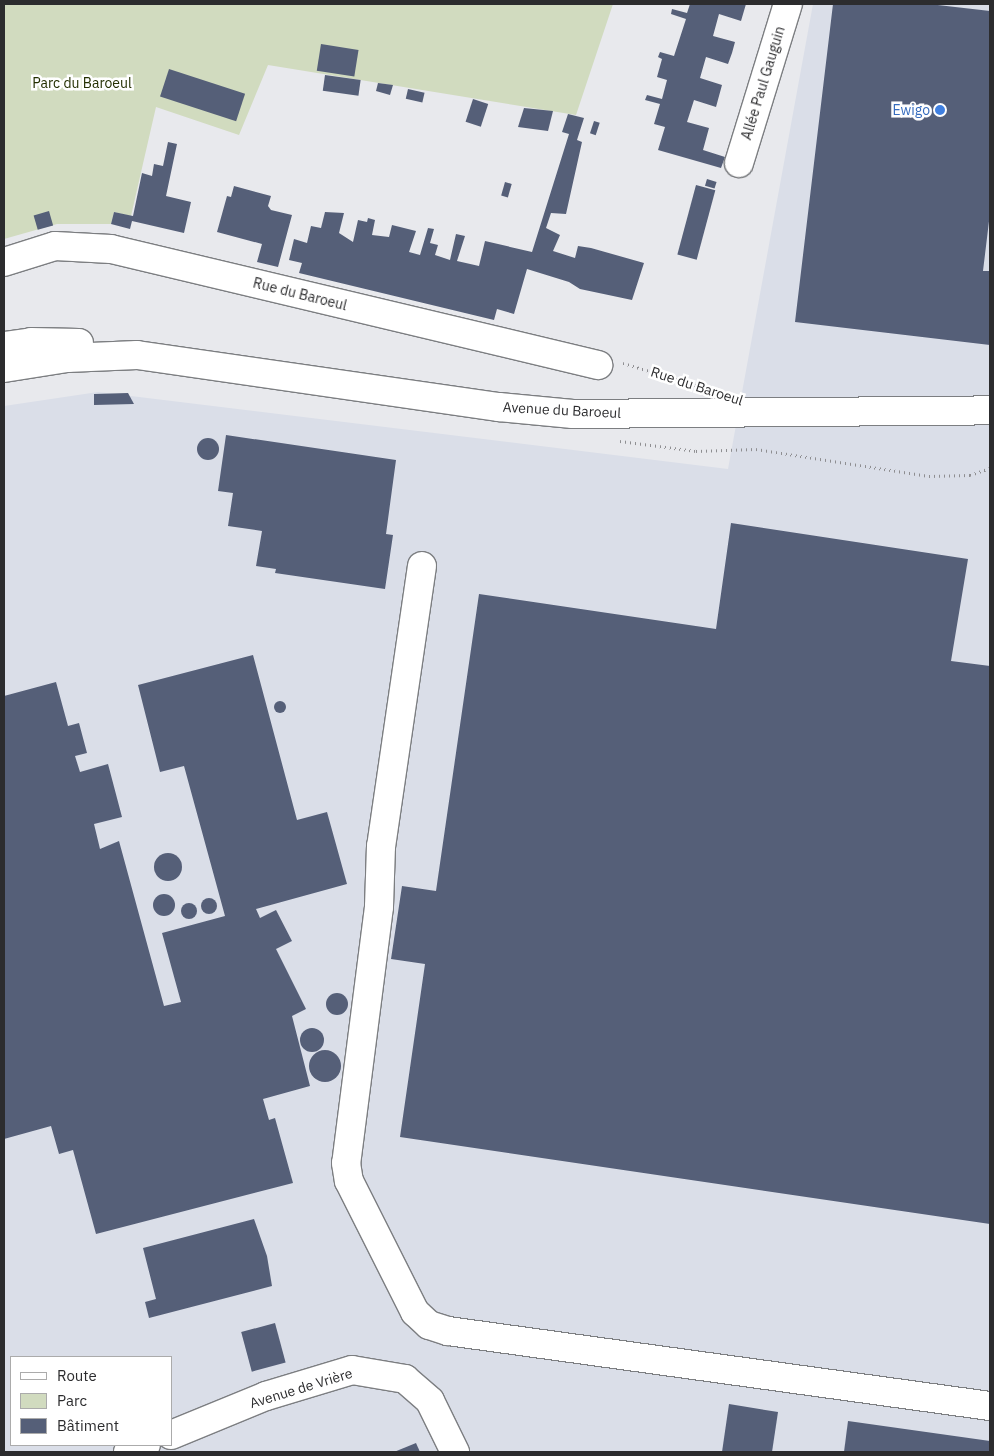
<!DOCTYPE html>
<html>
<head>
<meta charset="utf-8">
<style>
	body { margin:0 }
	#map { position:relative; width:994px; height:1456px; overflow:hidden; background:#e8e9ed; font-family:"IBM Plex Sans",sans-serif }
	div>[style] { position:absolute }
	.built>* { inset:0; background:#dadee8 }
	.green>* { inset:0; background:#d1dbbf }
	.building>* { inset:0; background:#555f78; transform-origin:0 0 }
	.round { border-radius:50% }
	.path>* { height:3px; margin-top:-1.5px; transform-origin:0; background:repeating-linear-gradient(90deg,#8e8e91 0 1px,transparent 0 5px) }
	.roads { filter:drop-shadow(1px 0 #7c7e81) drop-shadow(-1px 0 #7c7e81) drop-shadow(0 1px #7c7e81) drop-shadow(0 -1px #7c7e81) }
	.minor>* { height:28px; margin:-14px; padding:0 14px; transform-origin:14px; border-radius:14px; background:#fff }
	.major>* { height:28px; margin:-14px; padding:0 14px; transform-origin:14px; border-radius:14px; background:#fff }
	.dots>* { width:14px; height:14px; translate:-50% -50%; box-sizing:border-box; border:2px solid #fff; border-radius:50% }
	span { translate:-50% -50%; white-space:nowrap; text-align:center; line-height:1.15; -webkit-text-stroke:5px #fff; paint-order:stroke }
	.park-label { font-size:14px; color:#232f00 }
	.street-label { font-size:14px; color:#2c2c2e }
	.shop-label { font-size:14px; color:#366cbe }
	.right { translate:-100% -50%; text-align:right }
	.frame { position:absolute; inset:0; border:5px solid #2c2c2e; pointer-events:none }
	.legend { position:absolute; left:10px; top:1356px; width:162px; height:90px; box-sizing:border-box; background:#fff; border:1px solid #ababab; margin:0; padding:6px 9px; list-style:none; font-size:15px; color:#2c2c2e }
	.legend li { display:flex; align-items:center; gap:10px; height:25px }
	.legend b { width:25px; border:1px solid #ababab }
</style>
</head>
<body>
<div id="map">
	<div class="built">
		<i style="clip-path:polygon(evenodd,813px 4px,990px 4px,990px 1452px,4px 1452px,4px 406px,98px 392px,728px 469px,813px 4px,11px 1357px,171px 1357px,171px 1445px,11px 1445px,11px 1357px)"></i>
	</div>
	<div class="green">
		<i style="clip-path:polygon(4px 4px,613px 4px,576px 115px,268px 65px,239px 135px,156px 107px,131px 216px,114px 212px,111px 224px,57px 224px,4px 239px)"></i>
	</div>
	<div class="building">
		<i style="clip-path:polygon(690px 4px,746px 4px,741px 21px,719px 14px,713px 36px,735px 42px,732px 53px,728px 64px,706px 57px,700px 78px,722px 85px,716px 107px,694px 100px,687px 122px,709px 128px,703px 150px,725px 157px,721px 168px,658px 150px,665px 127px,654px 124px,660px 104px,645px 100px,647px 95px,662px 99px,667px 80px,657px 77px,662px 59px,658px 57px,660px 52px,674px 56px,686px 19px,671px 14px,672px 9px,687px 13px)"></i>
		<i style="clip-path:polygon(833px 4px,929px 4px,990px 11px,990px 213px,983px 271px,990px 271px,990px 345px,795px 322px)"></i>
		<i style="left:321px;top:44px;width:38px;height:27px;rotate:9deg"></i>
		<i style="left:169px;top:69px;width:80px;height:29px;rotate:18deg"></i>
		<i style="left:325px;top:75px;width:36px;height:16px;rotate:8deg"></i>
		<i style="clip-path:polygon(378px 83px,393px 85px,390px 95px,376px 91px)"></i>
		<i style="left:408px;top:89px;width:17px;height:10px;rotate:13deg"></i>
		<i style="left:473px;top:99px;width:16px;height:24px;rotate:18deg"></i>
		<i style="clip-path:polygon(524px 108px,553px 111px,548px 131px,518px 127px)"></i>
		<i style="clip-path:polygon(568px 114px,584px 118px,577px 140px,582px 142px,566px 214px,551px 213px,546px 228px,560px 235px,553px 251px,575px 258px,578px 246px,591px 248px,644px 263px,632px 300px,580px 289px,569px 282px,527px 269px,514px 314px,497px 309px,494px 320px,299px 273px,302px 263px,289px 260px,294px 239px,307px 243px,311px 226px,321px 228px,325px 212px,344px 213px,339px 233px,353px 242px,358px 220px,367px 222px,368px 218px,375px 220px,372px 235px,389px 237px,392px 225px,416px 231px,409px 252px,420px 255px,428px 228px,434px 229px,430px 243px,438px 245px,435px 255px,450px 260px,456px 234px,465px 236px,457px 261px,479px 266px,485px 241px,532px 252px,569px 134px,562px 132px)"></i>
		<i style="left:594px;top:121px;width:6px;height:13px;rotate:18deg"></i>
		<i style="clip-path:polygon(168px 142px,177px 144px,166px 196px,191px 202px,184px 233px,132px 221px,130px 229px,111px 224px,114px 212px,133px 216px,142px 173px,152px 176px,154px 164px,163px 166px)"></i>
		<i style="left:707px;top:179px;width:10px;height:7px;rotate:17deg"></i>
		<i style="left:505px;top:182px;width:7px;height:14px;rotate:16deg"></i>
		<i style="left:696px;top:185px;width:20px;height:72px;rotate:15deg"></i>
		<i style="clip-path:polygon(234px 186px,271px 196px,268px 206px,271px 210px,292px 215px,278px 267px,257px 262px,262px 244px,217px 232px,227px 196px,231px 197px)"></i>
		<i style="left:49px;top:211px;width:15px;height:16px;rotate:74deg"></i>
		<i style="clip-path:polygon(128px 393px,134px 404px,94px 405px,94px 394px)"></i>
		<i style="clip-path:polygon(226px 435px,396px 460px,386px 534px,393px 535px,385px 589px,275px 573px,276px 569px,256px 566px,262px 531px,228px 526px,233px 493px,218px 491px)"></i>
		<i class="round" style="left:197px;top:438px;width:22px;height:22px"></i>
		<i style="clip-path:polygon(731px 523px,968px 559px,951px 661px,990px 666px,990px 1224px,400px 1137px,425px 964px,391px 959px,402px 886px,436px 891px,479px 594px,716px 629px)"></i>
		<i style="clip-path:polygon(253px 655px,297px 820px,327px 812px,347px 884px,256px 909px,260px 918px,276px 910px,292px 941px,276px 949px,306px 1009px,292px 1016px,310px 1086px,263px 1099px,269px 1120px,275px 1118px,293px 1183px,96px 1234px,73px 1150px,59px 1154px,51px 1126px,4px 1139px,4px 696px,56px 682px,68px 726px,79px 723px,87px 753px,75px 756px,80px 772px,108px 764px,122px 817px,94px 824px,100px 849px,119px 841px,164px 1006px,181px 1002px,162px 933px,225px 916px,184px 766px,160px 772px,138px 685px)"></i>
		<i class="round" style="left:274px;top:701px;width:12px;height:12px"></i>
		<i class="round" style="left:154px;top:853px;width:28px;height:28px"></i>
		<i class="round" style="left:153px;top:894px;width:22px;height:22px"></i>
		<i class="round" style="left:201px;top:898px;width:16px;height:16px"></i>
		<i class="round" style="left:181px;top:903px;width:16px;height:16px"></i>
		<i class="round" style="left:326px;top:993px;width:22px;height:22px"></i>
		<i class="round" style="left:300px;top:1028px;width:24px;height:24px"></i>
		<i class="round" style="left:309px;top:1050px;width:32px;height:32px"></i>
		<i style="clip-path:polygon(254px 1219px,267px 1256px,272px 1286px,149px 1318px,145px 1302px,156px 1299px,143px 1248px)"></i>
		<i style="left:275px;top:1323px;width:41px;height:35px;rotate:75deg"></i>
		<i style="clip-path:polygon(729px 1404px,778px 1412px,772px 1452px,722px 1452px)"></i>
		<i style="clip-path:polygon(848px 1421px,990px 1441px,990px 1452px,844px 1452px)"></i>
		<i style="clip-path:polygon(416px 1443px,420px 1452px,394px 1452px)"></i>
	</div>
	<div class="path">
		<i style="left:623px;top:363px;width:79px;rotate:16.8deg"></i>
		<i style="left:620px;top:441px;width:77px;rotate:7.5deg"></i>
		<i style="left:696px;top:451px;width:60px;rotate:-1.9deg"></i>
		<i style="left:756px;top:449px;width:175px;rotate:8.9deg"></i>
		<i style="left:929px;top:476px;width:41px;rotate:-1.4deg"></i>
		<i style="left:970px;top:475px;width:21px;rotate:-19deg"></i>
	</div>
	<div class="roads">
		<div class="minor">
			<i style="left:739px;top:163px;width:166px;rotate:-72.9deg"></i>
			<i style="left:4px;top:262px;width:53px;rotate:-17.4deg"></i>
			<i style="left:55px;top:246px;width:56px;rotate:3.1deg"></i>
			<i style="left:111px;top:249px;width:501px;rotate:13.4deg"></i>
			<i style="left:422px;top:566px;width:283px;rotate:98.3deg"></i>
			<i style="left:381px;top:846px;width:61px;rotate:91.9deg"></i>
			<i style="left:379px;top:907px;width:258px;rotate:97.3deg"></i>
			<i style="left:346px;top:1163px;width:18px;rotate:81deg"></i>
			<i style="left:349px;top:1181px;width:147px;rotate:63.3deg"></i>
			<i style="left:415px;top:1312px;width:19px;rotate:43deg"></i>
			<i style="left:429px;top:1325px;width:20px;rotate:18deg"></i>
			<i style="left:448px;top:1331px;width:547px;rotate:7.88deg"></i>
			<i style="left:171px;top:1435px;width:103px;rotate:-22.3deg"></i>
			<i style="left:266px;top:1396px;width:90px;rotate:-16.8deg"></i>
			<i style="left:352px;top:1370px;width:54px;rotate:9.6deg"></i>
			<i style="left:405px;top:1379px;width:33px;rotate:41deg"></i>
			<i style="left:430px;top:1401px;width:57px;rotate:63.9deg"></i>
			<i style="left:128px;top:1452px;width:19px;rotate:-21deg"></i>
		</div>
		<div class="major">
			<i style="left:4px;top:346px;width:27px;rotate:-8deg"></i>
			<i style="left:31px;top:342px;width:48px;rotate:1.2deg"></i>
			<i style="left:4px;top:368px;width:64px;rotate:-9deg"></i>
			<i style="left:67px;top:358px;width:70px;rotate:-2.5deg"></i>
			<i style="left:137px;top:355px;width:366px;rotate:8.2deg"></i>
			<i style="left:499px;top:407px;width:74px;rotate:5.4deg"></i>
			<i style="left:573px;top:414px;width:417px;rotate:-0.5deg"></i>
		</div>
	</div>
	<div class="dots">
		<i style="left:940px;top:110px;background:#3f7fe0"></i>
	</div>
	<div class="park-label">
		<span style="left:82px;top:83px">Parc du Baroeul</span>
	</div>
	<div class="street-label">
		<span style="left:763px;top:83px;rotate:-73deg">Allée Paul Gauguin</span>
		<span style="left:300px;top:294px;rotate:14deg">Rue du Baroeul</span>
		<span style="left:697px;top:386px;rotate:18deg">Rue du Baroeul</span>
		<span style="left:562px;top:410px;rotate:3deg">Avenue du Baroeul</span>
		<span style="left:301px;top:1388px;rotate:-17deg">Avenue de Vrière</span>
	</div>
	<div class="shop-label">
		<span class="right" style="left:930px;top:110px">Ewigo</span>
	</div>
	<div class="frame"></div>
	<ul class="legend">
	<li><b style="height:6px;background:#fff"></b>Route</li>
	<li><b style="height:14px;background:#d1dbbf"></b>Parc</li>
	<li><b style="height:14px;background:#555f78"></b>Bâtiment</li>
	</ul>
</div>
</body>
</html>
